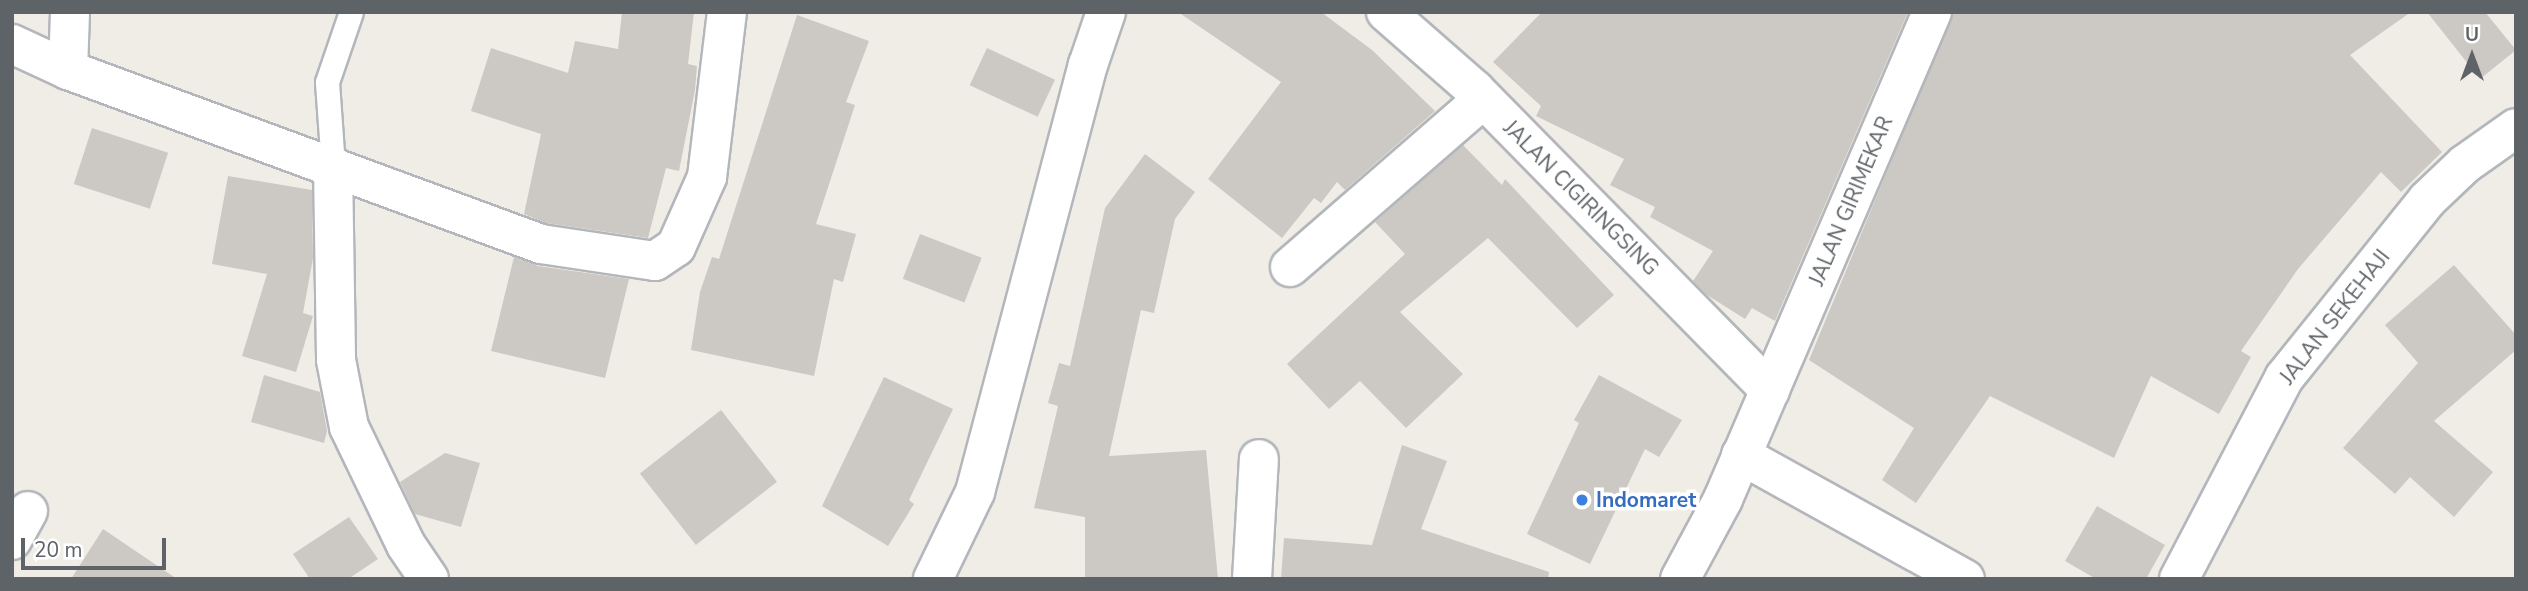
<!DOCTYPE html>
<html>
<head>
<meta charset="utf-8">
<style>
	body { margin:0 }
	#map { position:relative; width:2528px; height:591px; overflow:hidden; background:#f0ede6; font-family:"Nunito Sans",sans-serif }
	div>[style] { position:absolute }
	.building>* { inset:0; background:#ccc8c3; transform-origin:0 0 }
	.roads { filter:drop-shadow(2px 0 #b3b7bb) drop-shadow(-2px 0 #b3b7bb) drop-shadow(0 2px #b3b7bb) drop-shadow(0 -2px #b3b7bb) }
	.lane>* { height:23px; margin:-11.5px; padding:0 11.5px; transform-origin:11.5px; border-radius:11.5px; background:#fff }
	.street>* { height:38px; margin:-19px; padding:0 19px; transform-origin:19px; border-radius:19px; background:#fff }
	.secondary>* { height:38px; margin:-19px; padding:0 19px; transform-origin:19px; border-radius:19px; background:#fff }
	.dots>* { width:19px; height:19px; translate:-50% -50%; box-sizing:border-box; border:4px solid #fff; border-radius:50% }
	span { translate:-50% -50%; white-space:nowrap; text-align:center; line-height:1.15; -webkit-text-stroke:7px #fff; paint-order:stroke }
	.street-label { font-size:21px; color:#5e6367 }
	.shop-label { font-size:21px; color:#366cbe; font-weight:700 }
	.left { translate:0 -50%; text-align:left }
	.frame { position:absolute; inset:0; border:14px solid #5e6367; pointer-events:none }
	.north { position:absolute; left:2437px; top:21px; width:70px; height:70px; -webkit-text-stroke:5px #fff; paint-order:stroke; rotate:0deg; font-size:19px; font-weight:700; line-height:28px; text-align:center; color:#5e6367 }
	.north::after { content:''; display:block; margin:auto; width:24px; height:32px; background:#5e6367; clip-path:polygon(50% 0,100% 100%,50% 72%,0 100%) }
	.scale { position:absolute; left:21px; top:538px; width:145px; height:32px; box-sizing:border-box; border:4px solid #5e6367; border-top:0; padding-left:9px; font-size:21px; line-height:24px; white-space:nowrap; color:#5e6367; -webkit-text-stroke:5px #fff; paint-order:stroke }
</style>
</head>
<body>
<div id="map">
	<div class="building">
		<i style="clip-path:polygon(622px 12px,694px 12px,688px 64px,697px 66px,695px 90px,679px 171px,666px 168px,648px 238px,546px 223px,524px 214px,541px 134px,471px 111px,491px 48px,568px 73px,575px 41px,618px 49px)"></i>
		<i style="clip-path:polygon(1178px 12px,1321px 12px,1372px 50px,1435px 111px,1345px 190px,1337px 182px,1321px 203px,1314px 198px,1282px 238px,1208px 179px,1281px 82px)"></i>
		<i style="clip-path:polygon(1542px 12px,1908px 12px,1775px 321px,1752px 308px,1745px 319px,1707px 295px,1693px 281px,1713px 251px,1650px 217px,1655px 207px,1610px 185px,1624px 159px,1536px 116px,1541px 106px,1493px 62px)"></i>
		<i style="clip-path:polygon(1953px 12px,2411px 12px,2350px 55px,2442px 152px,2401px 192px,2381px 172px,2298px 269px,2241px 351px,2251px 357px,2219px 414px,2151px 376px,2114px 458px,1990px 396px,1916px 503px,1882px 480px,1914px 428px,1809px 360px)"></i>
		<i style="clip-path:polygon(2427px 12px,2485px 12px,2516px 50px,2480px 79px)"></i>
		<i style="clip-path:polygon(797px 15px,869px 41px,846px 102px,855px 105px,816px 224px,856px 234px,843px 282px,834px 279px,814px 376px,691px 350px,700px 292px,712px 257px,719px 259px)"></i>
		<i style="left:987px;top:48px;width:75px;height:41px;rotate:25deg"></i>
		<i style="left:92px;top:128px;width:80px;height:59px;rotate:18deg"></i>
		<i style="clip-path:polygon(1463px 145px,1502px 185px,1505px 179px,1614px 295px,1577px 328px,1488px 238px,1400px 312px,1463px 374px,1406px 428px,1360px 381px,1329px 409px,1287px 364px,1405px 254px,1375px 222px)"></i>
		<i style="clip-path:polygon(1145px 154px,1195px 192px,1175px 219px,1154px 313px,1141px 310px,1109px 456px,1206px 450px,1218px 579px,1085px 579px,1085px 517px,1034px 508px,1058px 406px,1048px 403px,1059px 363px,1070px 366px,1105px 208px)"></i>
		<i style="clip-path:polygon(228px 176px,312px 190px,313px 258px,303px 313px,313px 316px,296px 372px,242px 356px,267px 274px,212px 264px)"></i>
		<i style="left:920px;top:234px;width:66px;height:48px;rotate:21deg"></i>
		<i style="clip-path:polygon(514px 257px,538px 266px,629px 279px,605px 378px,491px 351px)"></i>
		<i style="clip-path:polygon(2454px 265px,2516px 335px,2516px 350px,2434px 421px,2493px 472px,2454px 517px,2410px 477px,2395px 494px,2343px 448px,2418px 363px,2385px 325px)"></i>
		<i style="clip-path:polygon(264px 375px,320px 392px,327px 431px,324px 443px,251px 422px)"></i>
		<i style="clip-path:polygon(1599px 375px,1682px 420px,1659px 457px,1645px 449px,1590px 564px,1527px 534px,1579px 423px,1574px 420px)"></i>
		<i style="clip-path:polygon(884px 377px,953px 409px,909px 500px,914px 504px,888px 546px,822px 506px)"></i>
		<i style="left:721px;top:410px;width:91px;height:103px;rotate:52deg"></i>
		<i style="clip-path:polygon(1402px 445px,1447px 461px,1421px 529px,1549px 572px,1548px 579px,1281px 579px,1284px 538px,1372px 545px)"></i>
		<i style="clip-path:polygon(445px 453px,480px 463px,461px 527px,415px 514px,400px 482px)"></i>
		<i style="clip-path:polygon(2097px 506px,2165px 545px,2146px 579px,2096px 579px,2065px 561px)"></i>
		<i style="clip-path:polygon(349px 517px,378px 559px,348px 579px,310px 579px,293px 554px)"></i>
		<i style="clip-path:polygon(103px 529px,177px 579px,71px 579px)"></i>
	</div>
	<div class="roads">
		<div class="lane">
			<i style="left:333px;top:166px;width:84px;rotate:-94.1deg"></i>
			<i style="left:327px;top:82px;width:74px;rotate:-71.1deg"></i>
		</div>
		<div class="street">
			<i style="left:1386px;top:12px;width:118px;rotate:41.2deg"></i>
			<i style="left:1475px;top:90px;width:421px;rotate:45.5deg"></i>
			<i style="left:12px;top:44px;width:62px;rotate:24.9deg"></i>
			<i style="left:68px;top:70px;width:504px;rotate:20.2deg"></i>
			<i style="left:541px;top:244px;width:115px;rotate:8.5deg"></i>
			<i style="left:655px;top:261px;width:25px;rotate:-34deg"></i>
			<i style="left:676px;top:247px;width:77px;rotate:-66.1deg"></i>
			<i style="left:707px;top:177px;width:166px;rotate:-83.1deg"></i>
			<i style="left:68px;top:70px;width:58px;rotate:-88deg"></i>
			<i style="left:333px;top:166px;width:194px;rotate:89.1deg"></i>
			<i style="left:336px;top:360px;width:68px;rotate:79deg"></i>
			<i style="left:349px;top:427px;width:131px;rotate:64.2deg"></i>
			<i style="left:406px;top:545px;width:41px;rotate:55.9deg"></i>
			<i style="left:1290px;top:267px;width:256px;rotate:-41deg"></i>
			<i style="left:1741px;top:455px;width:256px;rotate:29deg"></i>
			<i style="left:12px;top:540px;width:33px;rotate:-61deg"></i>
			<i style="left:933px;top:579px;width:97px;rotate:-64.2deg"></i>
			<i style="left:975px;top:492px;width:442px;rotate:-75.2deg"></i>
			<i style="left:1088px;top:65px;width:56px;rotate:-71.2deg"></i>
			<i style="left:1252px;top:579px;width:120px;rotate:-86.7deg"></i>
			<i style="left:2179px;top:579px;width:227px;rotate:-62.4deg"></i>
			<i style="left:2284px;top:378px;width:228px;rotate:-51.2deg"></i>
			<i style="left:2427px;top:200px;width:52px;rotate:-43.5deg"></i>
			<i style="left:2465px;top:164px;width:62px;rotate:-35.2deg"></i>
		</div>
		<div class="secondary">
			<i style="left:1680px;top:579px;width:91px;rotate:-61.7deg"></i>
			<i style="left:1723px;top:499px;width:530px;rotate:-66.77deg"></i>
		</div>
	</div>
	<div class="dots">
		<i style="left:1582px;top:500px;background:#3f7fe0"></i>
	</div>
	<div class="street-label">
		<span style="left:1581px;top:198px;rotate:45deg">JALAN CIGIRINGSING</span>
		<span style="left:1851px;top:201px;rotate:-67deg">JALAN GIRIMEKAR</span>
		<span style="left:2335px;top:317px;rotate:-52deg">JALAN SEKEHAJI</span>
	</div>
	<div class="shop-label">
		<span class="left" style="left:1596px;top:500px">Indomaret</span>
	</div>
	<div class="frame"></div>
	<div class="north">U</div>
	<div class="scale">20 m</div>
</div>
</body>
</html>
